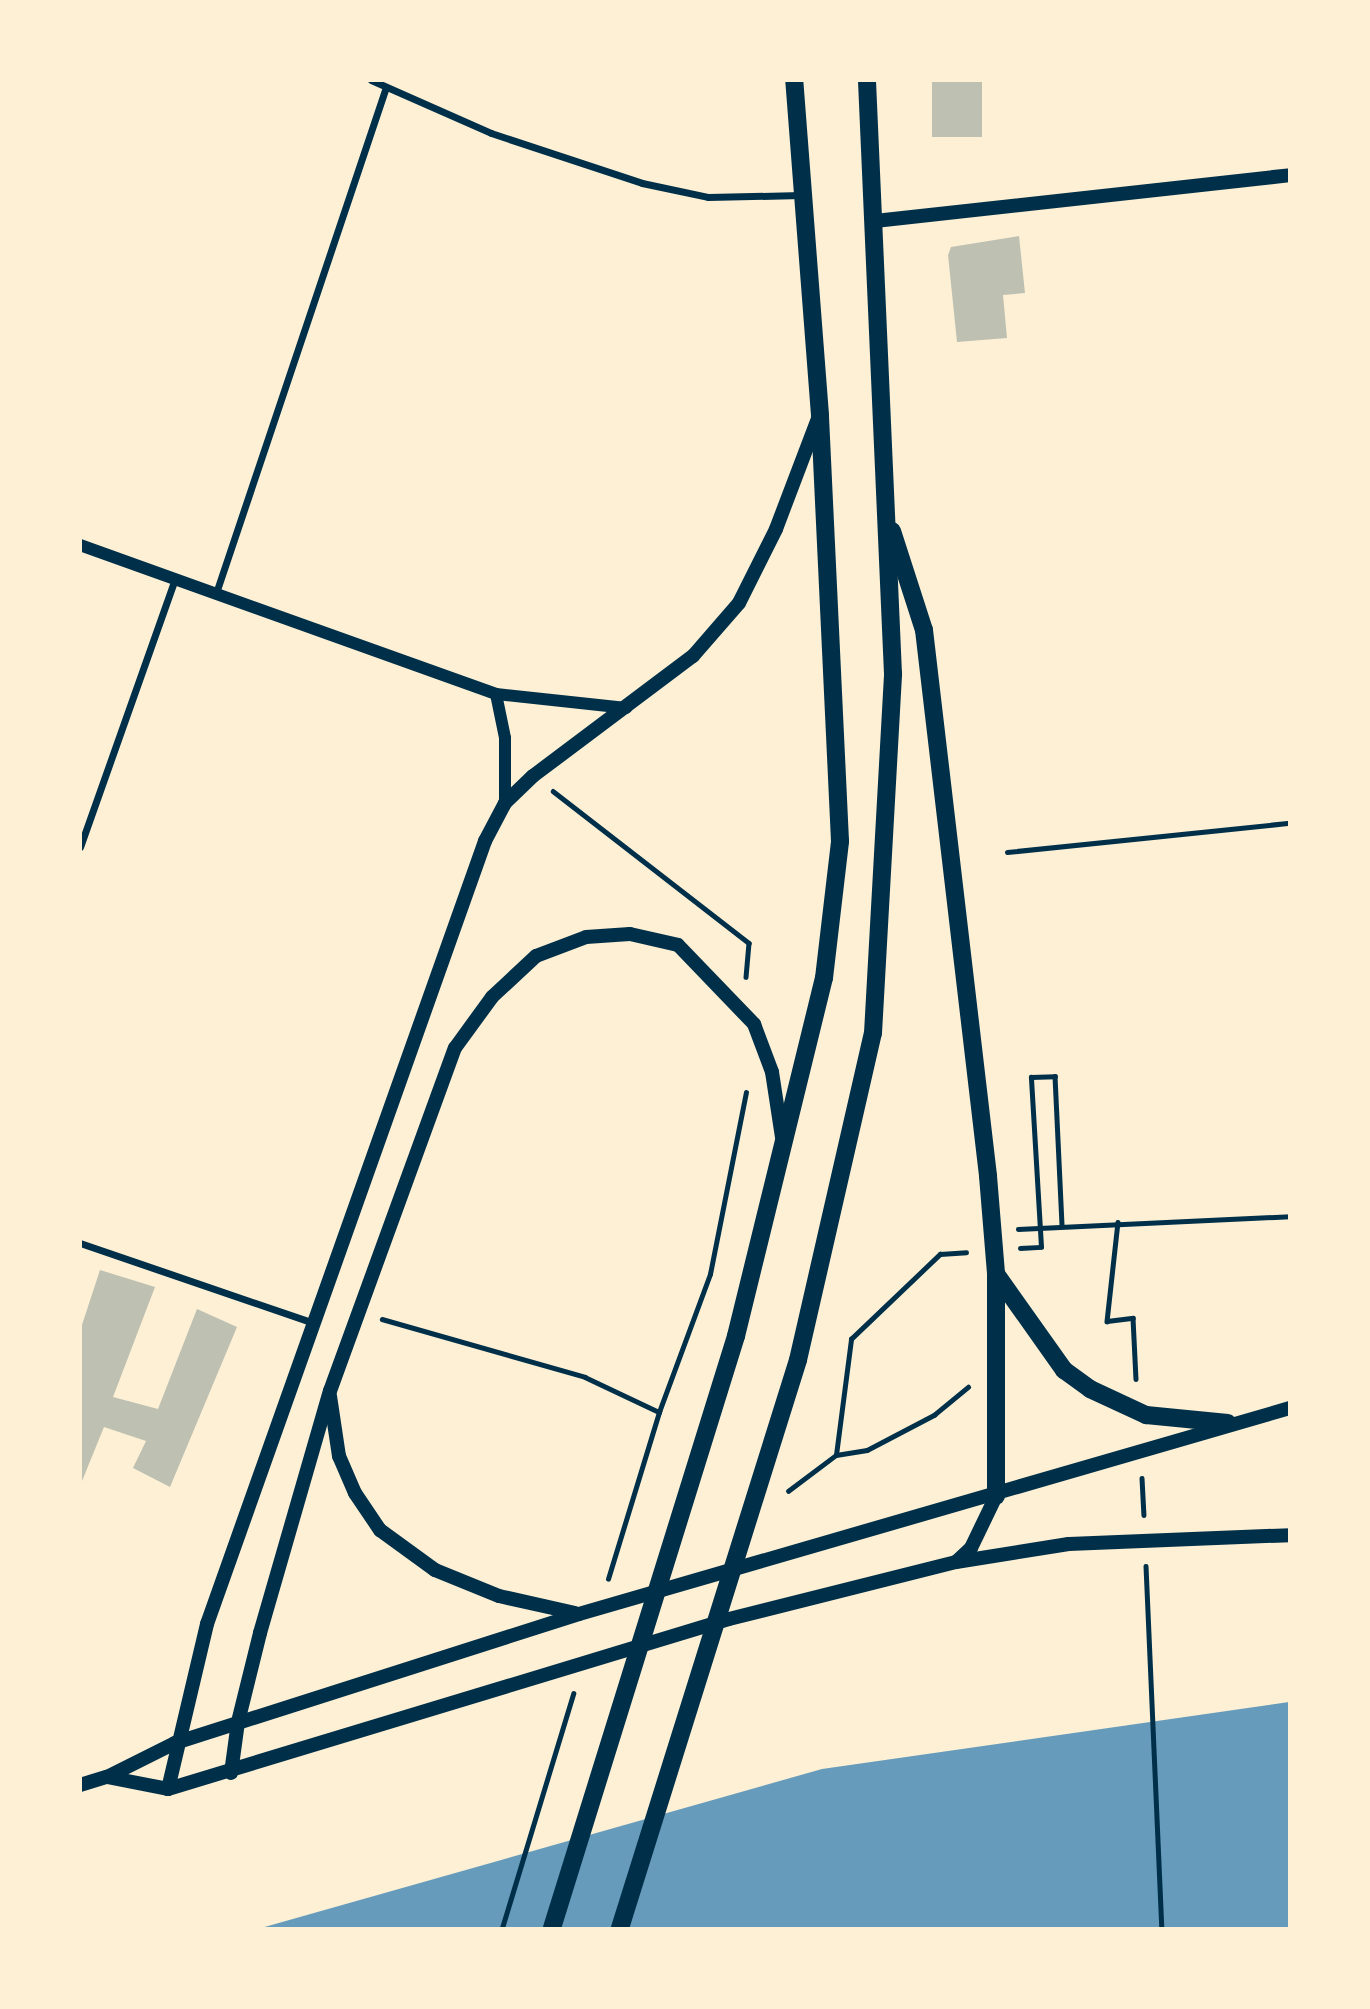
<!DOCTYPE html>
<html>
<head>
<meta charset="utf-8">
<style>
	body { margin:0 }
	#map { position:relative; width:1370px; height:2009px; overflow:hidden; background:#fdf0d5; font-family:Raleway,sans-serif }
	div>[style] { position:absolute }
	.water>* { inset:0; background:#669bbc }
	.building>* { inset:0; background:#bec0b2; transform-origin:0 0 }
	.path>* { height:4.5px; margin:-2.25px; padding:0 2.25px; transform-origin:2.25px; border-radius:2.25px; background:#003049 }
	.service>* { height:5px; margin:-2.5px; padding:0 2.5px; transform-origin:2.5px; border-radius:2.5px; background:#003049 }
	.minor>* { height:7px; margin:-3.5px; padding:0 3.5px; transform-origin:3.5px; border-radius:3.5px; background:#003049 }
	.tertiary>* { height:12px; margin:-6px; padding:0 6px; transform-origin:6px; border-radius:6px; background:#003049 }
	.secondary>* { height:14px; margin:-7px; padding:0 7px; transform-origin:7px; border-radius:7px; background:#003049 }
	.primary>* { height:18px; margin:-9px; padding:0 9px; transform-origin:9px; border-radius:9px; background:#003049 }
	span { translate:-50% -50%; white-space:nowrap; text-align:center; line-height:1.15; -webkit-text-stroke:7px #fdf0d5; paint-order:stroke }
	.frame { position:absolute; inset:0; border:82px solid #fdf0d5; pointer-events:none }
</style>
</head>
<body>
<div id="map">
	<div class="water">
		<i style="clip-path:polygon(1289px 1702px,1289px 1928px,261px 1928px,822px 1769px)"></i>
	</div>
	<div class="building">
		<i style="left:932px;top:80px;width:50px;height:57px"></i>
		<i style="clip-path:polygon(1019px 236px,1025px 293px,1003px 295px,1007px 338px,957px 342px,948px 255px,951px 247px)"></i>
		<i style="clip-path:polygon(100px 1270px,155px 1287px,113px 1397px,158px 1409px,197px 1309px,237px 1327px,170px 1487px,133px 1468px,146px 1441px,104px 1427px,80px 1486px,80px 1331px)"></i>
	</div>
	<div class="path">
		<i style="left:553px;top:791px;width:248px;rotate:37.8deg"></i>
		<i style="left:749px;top:943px;width:34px;rotate:95deg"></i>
		<i style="left:1118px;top:1222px;width:100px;rotate:96.3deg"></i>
		<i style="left:1107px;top:1321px;width:26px;rotate:-7deg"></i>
		<i style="left:1133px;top:1318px;width:61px;rotate:87.2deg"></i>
		<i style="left:1018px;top:1229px;width:272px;rotate:-2.7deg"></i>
		<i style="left:1020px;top:1248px;width:21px;rotate:-3deg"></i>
		<i style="left:1041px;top:1247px;width:170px;rotate:-93.4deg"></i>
		<i style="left:1031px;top:1077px;width:24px;rotate:-2deg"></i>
		<i style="left:1055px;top:1076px;width:150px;rotate:87.3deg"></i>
		<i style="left:382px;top:1319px;width:211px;rotate:15.9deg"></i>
		<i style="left:585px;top:1377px;width:82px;rotate:25.3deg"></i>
		<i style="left:836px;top:1455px;width:117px;rotate:-82.6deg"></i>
		<i style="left:851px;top:1339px;width:123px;rotate:-43.7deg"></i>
		<i style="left:940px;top:1254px;width:26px;rotate:-4deg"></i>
		<i style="left:1142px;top:1478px;width:37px;rotate:87deg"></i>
		<i style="left:788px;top:1491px;width:60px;rotate:-36.9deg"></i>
		<i style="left:836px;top:1455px;width:31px;rotate:-9deg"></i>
		<i style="left:867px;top:1450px;width:76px;rotate:-27.6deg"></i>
		<i style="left:934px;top:1415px;width:44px;rotate:-39.5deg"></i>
		<i style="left:1146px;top:1566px;width:362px;rotate:87.5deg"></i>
		<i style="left:608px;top:1579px;width:175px;rotate:-73deg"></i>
		<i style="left:659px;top:1412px;width:147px;rotate:-69.7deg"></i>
		<i style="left:710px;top:1274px;width:185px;rotate:-78.8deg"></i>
		<i style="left:502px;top:1928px;width:245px;rotate:-73.1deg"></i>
	</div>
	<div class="service">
		<i style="left:1007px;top:852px;width:284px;rotate:-5.9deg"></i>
	</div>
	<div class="minor">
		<i style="left:371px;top:80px;width:131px;rotate:23.8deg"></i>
		<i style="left:491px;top:133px;width:159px;rotate:18.3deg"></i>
		<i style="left:642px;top:183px;width:67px;rotate:12deg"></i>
		<i style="left:708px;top:197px;width:93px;rotate:-1.2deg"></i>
		<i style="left:216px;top:593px;width:531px;rotate:-71.43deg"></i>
		<i style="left:80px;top:847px;width:284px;rotate:-70.5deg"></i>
		<i style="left:80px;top:1243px;width:246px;rotate:18.9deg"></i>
	</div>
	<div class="tertiary">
		<i style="left:80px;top:545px;width:442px;rotate:19.7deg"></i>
		<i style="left:496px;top:694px;width:131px;rotate:6.1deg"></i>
		<i style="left:496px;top:694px;width:45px;rotate:78.4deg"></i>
		<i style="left:505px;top:738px;width:65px;rotate:90deg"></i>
	</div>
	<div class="secondary">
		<i style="left:875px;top:221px;width:418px;rotate:-6.3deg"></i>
		<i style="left:330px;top:1396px;width:61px;rotate:81.5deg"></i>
		<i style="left:339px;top:1456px;width:40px;rotate:66.6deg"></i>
		<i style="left:355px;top:1493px;width:45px;rotate:56deg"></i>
		<i style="left:380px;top:1530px;width:68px;rotate:36deg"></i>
		<i style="left:435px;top:1570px;width:69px;rotate:22.1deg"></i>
		<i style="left:499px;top:1596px;width:78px;rotate:12.6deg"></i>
		<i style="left:957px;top:1561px;width:19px;rotate:-43deg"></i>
		<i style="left:971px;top:1548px;width:58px;rotate:-64.3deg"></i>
		<i style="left:231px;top:1773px;width:51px;rotate:-82.2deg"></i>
		<i style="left:238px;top:1722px;width:92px;rotate:-76.1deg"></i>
		<i style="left:260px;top:1633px;width:252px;rotate:-73.9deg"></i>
		<i style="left:330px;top:1391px;width:365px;rotate:-70deg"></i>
		<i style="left:455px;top:1048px;width:63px;rotate:-54deg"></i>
		<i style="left:492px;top:997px;width:60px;rotate:-43deg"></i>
		<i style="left:536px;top:956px;width:53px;rotate:-20.8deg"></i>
		<i style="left:586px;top:937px;width:44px;rotate:-3.9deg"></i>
		<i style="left:630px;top:934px;width:49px;rotate:12.9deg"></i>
		<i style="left:678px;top:945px;width:110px;rotate:46.1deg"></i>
		<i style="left:754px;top:1024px;width:51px;rotate:69.4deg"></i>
		<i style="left:772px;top:1072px;width:66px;rotate:81.3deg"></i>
		<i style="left:107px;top:1777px;width:62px;rotate:11.1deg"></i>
		<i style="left:168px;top:1789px;width:586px;rotate:-16.86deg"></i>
		<i style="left:729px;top:1619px;width:234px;rotate:-14.1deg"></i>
		<i style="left:956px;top:1562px;width:114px;rotate:-9.1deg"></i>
		<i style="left:1069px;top:1544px;width:221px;rotate:-2.3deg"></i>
		<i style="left:80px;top:1785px;width:28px;rotate:-17deg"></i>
		<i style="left:107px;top:1777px;width:76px;rotate:-26.6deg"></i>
		<i style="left:175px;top:1743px;width:424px;rotate:-17.7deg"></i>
		<i style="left:579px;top:1614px;width:740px;rotate:-16.16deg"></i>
		<i style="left:168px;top:1789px;width:170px;rotate:-76.7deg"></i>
		<i style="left:207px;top:1624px;width:831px;rotate:-70.45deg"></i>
		<i style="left:485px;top:841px;width:43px;rotate:-62.2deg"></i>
		<i style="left:505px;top:803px;width:39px;rotate:-44deg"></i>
		<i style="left:533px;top:776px;width:200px;rotate:-36.9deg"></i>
		<i style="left:693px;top:656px;width:70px;rotate:-49deg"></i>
		<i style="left:739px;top:603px;width:83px;rotate:-63.4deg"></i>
		<i style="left:776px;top:529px;width:121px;rotate:-69.2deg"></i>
	</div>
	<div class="primary">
		<i style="left:892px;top:531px;width:104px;rotate:72.1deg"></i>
		<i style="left:924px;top:630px;width:550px;rotate:83.31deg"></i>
		<i style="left:988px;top:1176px;width:98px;rotate:85.3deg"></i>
		<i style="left:996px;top:1274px;width:222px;rotate:90deg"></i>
		<i style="left:996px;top:1274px;width:118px;rotate:54.7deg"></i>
		<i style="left:1064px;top:1370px;width:32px;rotate:36deg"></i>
		<i style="left:1090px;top:1389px;width:62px;rotate:24.9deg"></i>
		<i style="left:1146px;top:1415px;width:82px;rotate:5.6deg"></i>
		<i style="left:552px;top:1928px;width:620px;rotate:-72.73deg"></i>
		<i style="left:736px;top:1336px;width:369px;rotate:-76.2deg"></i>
		<i style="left:824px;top:978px;width:138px;rotate:-83.3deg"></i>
		<i style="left:840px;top:841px;width:426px;rotate:-92.7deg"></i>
		<i style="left:820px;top:415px;width:336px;rotate:-94.4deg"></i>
		<i style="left:620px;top:1928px;width:595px;rotate:-72.6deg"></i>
		<i style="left:798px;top:1360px;width:335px;rotate:-77.1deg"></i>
		<i style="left:873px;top:1033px;width:360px;rotate:-86.8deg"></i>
		<i style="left:893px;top:674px;width:595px;rotate:-92.51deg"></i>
	</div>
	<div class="frame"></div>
</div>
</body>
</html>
